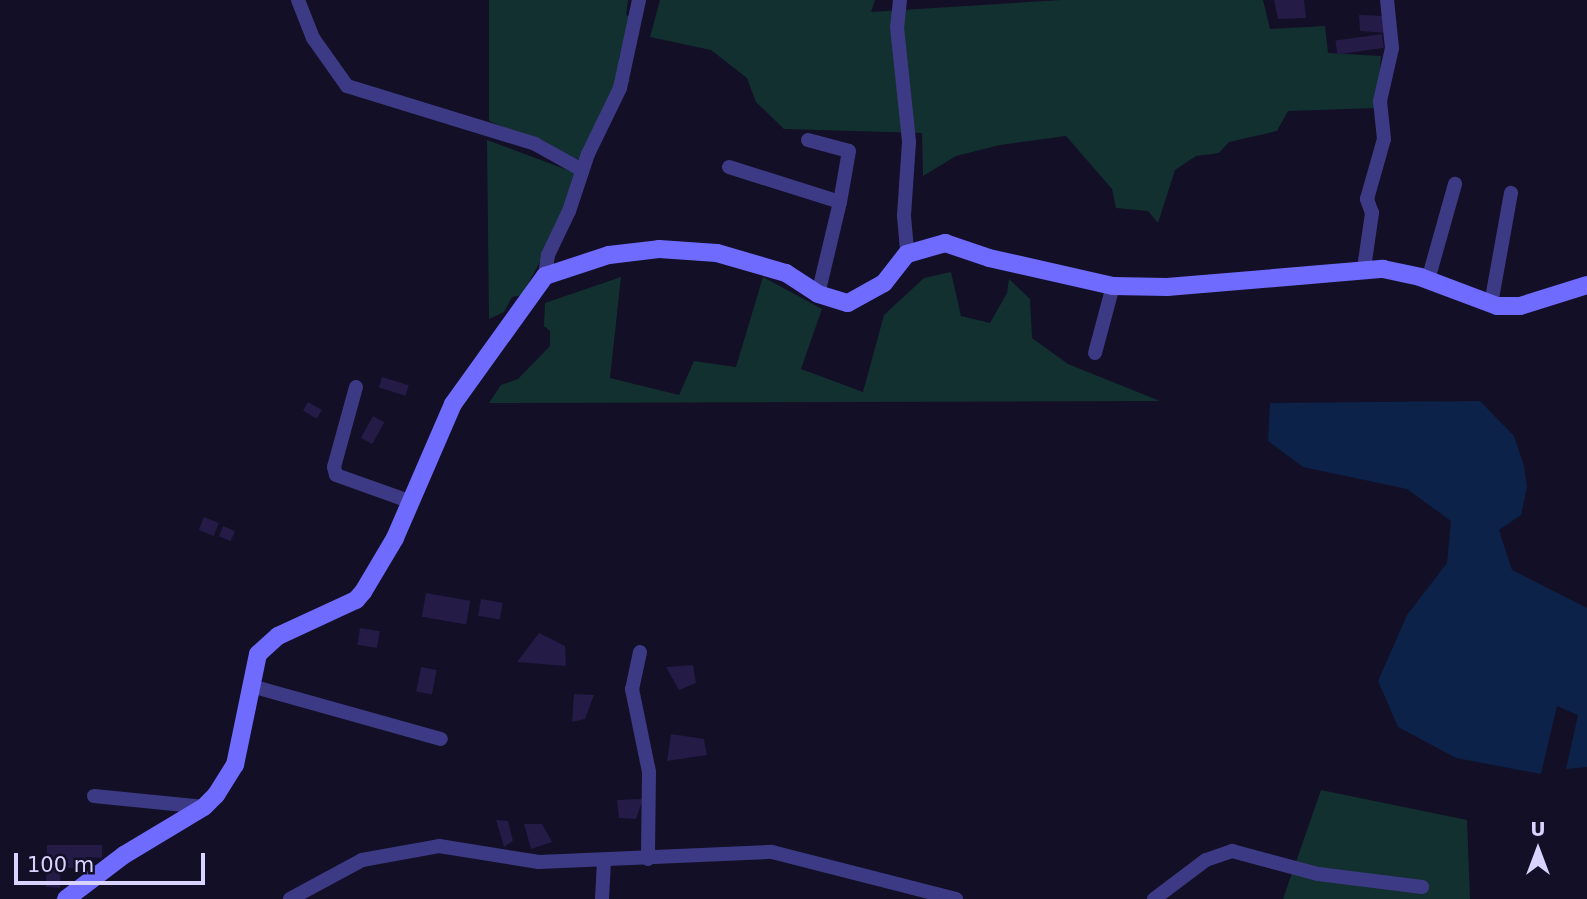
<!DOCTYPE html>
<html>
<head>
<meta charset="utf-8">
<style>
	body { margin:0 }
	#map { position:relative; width:1587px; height:899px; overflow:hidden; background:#130f26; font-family:"DejaVu Sans",sans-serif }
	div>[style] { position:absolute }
	.green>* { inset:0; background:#12302f }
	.water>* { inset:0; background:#0c2248 }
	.building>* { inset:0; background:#241b47; transform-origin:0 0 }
	.street>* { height:14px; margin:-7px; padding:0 7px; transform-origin:7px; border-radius:7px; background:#3d3a85 }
	.secondary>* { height:18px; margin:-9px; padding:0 9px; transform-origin:9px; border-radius:9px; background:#6f6bff }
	span { translate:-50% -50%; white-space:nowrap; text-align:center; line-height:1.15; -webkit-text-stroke:6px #130f26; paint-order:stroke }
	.north { position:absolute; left:1503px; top:815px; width:70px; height:70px; -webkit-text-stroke:5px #130f26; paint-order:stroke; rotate:0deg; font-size:19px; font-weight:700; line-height:28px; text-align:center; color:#d9d4ff }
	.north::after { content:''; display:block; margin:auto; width:24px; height:32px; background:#d9d4ff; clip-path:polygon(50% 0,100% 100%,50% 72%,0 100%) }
	.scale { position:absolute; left:14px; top:853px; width:191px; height:32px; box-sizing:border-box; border:4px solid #d9d4ff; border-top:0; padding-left:9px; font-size:21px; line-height:24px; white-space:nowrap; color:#d9d4ff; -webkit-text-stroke:5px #130f26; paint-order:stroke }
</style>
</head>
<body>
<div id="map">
	<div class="green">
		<i style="clip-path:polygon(489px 0,628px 0,626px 15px,641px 22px,619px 57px,620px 71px,630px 80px,587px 163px,489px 121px)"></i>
		<i style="clip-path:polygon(660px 0,875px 0,871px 12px,1061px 0,1263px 0,1270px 29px,1325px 26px,1328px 53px,1381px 56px,1377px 108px,1288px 111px,1277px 131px,1229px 142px,1219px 153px,1196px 156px,1175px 170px,1158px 223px,1148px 211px,1116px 208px,1112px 189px,1066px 136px,1000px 145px,956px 156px,923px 176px,922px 133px,784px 129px,756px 102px,747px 78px,711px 50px,650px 37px)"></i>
		<i style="clip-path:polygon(487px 140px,586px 177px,522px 295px,512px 297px,504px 312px,489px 319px)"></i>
		<i style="clip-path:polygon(951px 272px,961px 316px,990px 323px,1007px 293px,1009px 279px,1030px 299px,1032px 338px,1068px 364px,1160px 401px,489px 403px,501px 385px,518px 379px,550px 346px,550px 331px,544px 326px,545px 303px,621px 277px,610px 378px,679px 395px,694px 361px,736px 367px,763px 277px,822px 309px,801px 369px,863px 392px,884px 315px,924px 278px)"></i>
		<i style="clip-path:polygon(1321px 790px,1467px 820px,1470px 899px,1283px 899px)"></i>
	</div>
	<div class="water">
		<i style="clip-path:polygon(1480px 401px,1514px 436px,1524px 466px,1527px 487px,1521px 515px,1499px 530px,1512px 570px,1587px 608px,1587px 767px,1566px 769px,1578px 715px,1557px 706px,1541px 774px,1456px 758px,1398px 727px,1378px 681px,1407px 615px,1447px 563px,1451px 521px,1407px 489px,1303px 467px,1268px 441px,1270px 403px)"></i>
	</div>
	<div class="building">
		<i style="clip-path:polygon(1274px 0,1304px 0,1306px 18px,1278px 19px)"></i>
		<i style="clip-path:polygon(1359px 15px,1384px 16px,1386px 33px,1360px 31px)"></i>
		<i style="left:1382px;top:34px;width:14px;height:47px;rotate:82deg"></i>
		<i style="left:382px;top:377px;width:28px;height:11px;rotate:17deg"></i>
		<i style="left:308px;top:402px;width:16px;height:10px;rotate:30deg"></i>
		<i style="left:373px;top:416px;width:13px;height:25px;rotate:29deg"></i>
		<i style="left:204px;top:517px;width:16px;height:14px;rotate:22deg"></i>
		<i style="left:223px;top:526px;width:13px;height:11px;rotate:23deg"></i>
		<i style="left:426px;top:593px;width:45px;height:24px;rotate:10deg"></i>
		<i style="left:481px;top:599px;width:22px;height:17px;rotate:10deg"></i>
		<i style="left:360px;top:628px;width:20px;height:17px;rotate:9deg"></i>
		<i style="clip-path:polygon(539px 633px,565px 646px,566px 666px,517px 662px)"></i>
		<i style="clip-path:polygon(693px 665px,696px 683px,679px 690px,666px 667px)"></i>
		<i style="left:421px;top:667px;width:16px;height:25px;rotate:11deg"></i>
		<i style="clip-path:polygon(574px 694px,594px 695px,585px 719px,572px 722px)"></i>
		<i style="clip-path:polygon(671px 734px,704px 739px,707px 755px,667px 761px)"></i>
		<i style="clip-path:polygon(643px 799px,636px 819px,619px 818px,617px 800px)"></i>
		<i style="clip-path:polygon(496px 820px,508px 821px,513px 841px,504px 847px)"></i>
		<i style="clip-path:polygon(524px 824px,542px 824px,552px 842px,531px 849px)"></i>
		<i style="clip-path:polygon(47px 845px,102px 845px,102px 858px,86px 857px,86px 868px,68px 868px,68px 859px,61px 859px,60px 888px,46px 887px)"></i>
	</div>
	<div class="street">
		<i style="left:298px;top:0;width:41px;rotate:68.5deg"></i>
		<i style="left:313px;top:38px;width:59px;rotate:54.7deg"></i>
		<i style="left:347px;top:86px;width:197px;rotate:17.1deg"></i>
		<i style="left:535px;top:144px;width:54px;rotate:29deg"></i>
		<i style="left:900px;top:0;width:27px;rotate:96deg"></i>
		<i style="left:897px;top:27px;width:116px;rotate:84deg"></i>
		<i style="left:909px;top:142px;width:74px;rotate:93.9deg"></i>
		<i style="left:904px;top:216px;width:38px;rotate:85deg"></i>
		<i style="left:808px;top:140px;width:42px;rotate:15deg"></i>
		<i style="left:849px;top:151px;width:52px;rotate:100deg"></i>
		<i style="left:729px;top:167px;width:116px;rotate:17.5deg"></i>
		<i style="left:840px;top:202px;width:95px;rotate:103.4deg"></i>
		<i style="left:1364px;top:268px;width:56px;rotate:-81.7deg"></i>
		<i style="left:1372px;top:213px;width:15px;rotate:-110deg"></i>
		<i style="left:1367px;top:199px;width:62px;rotate:-74.2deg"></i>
		<i style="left:1384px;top:139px;width:38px;rotate:-96deg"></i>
		<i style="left:1380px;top:101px;width:54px;rotate:-77.2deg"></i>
		<i style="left:1392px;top:48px;width:48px;rotate:-95.9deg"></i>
		<i style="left:545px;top:276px;width:21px;rotate:-82deg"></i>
		<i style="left:548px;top:255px;width:49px;rotate:-64.5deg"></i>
		<i style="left:569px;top:211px;width:60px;rotate:-71.6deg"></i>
		<i style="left:588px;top:154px;width:73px;rotate:-64.1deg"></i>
		<i style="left:620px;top:88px;width:90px;rotate:-77.8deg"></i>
		<i style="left:1428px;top:280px;width:100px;rotate:-74.3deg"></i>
		<i style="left:1491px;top:304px;width:113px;rotate:-79.8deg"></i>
		<i style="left:1095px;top:353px;width:69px;rotate:-75deg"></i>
		<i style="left:356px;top:387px;width:83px;rotate:105.4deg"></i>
		<i style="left:334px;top:467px;width:8px;rotate:76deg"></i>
		<i style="left:336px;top:475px;width:77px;rotate:19.6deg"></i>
		<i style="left:640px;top:652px;width:38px;rotate:102deg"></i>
		<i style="left:632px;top:689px;width:85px;rotate:78.4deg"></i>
		<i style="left:649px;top:772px;width:87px;rotate:90.7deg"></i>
		<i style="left:251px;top:686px;width:197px;rotate:15.6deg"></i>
		<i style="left:94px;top:796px;width:111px;rotate:5.7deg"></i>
		<i style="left:290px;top:899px;width:82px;rotate:-28.4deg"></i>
		<i style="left:362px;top:860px;width:78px;rotate:-10.3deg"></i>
		<i style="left:439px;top:846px;width:101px;rotate:9.1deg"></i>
		<i style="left:539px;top:862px;width:233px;rotate:-2.5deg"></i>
		<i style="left:772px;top:852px;width:190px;rotate:14.3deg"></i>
		<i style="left:602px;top:899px;width:39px;rotate:-87deg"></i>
		<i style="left:1154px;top:899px;width:65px;rotate:-36.9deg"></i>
		<i style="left:1206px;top:860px;width:28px;rotate:-19deg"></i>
		<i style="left:1232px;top:851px;width:89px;rotate:15deg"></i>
		<i style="left:1318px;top:874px;width:105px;rotate:7.1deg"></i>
	</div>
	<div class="secondary">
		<i style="left:66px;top:899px;width:73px;rotate:-37.2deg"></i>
		<i style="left:124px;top:855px;width:93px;rotate:-31deg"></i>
		<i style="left:204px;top:807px;width:17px;rotate:-45deg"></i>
		<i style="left:216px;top:795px;width:36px;rotate:-58deg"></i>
		<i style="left:235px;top:765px;width:113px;rotate:-78.3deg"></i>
		<i style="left:258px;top:654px;width:27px;rotate:-42deg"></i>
		<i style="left:278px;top:636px;width:86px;rotate:-24.8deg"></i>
		<i style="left:356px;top:600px;width:11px;rotate:-49deg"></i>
		<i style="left:363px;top:592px;width:63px;rotate:-59.3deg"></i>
		<i style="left:395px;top:538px;width:146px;rotate:-66.6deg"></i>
		<i style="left:453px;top:404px;width:158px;rotate:-54.3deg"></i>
		<i style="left:545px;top:276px;width:67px;rotate:-18.2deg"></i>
		<i style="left:609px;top:255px;width:50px;rotate:-6.8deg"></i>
		<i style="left:659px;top:249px;width:58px;rotate:3.9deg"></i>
		<i style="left:717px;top:253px;width:72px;rotate:16.2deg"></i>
		<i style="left:786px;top:273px;width:38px;rotate:33deg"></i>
		<i style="left:818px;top:294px;width:31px;rotate:17deg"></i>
		<i style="left:848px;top:303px;width:41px;rotate:-29.1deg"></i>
		<i style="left:884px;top:283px;width:37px;rotate:-52deg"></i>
		<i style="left:907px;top:254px;width:40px;rotate:-16deg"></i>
		<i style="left:945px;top:243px;width:46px;rotate:18.8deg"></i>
		<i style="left:989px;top:258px;width:127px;rotate:12.7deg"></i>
		<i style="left:1113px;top:286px;width:54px;rotate:1.1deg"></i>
		<i style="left:1167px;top:287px;width:217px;rotate:-4.8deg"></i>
		<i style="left:1383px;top:269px;width:38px;rotate:12deg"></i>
		<i style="left:1420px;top:277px;width:82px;rotate:20.6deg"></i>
		<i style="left:1497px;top:306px;width:23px"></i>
		<i style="left:1520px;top:306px;width:70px;rotate:-17.4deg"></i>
	</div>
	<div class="north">U</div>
	<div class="scale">100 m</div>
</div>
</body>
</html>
